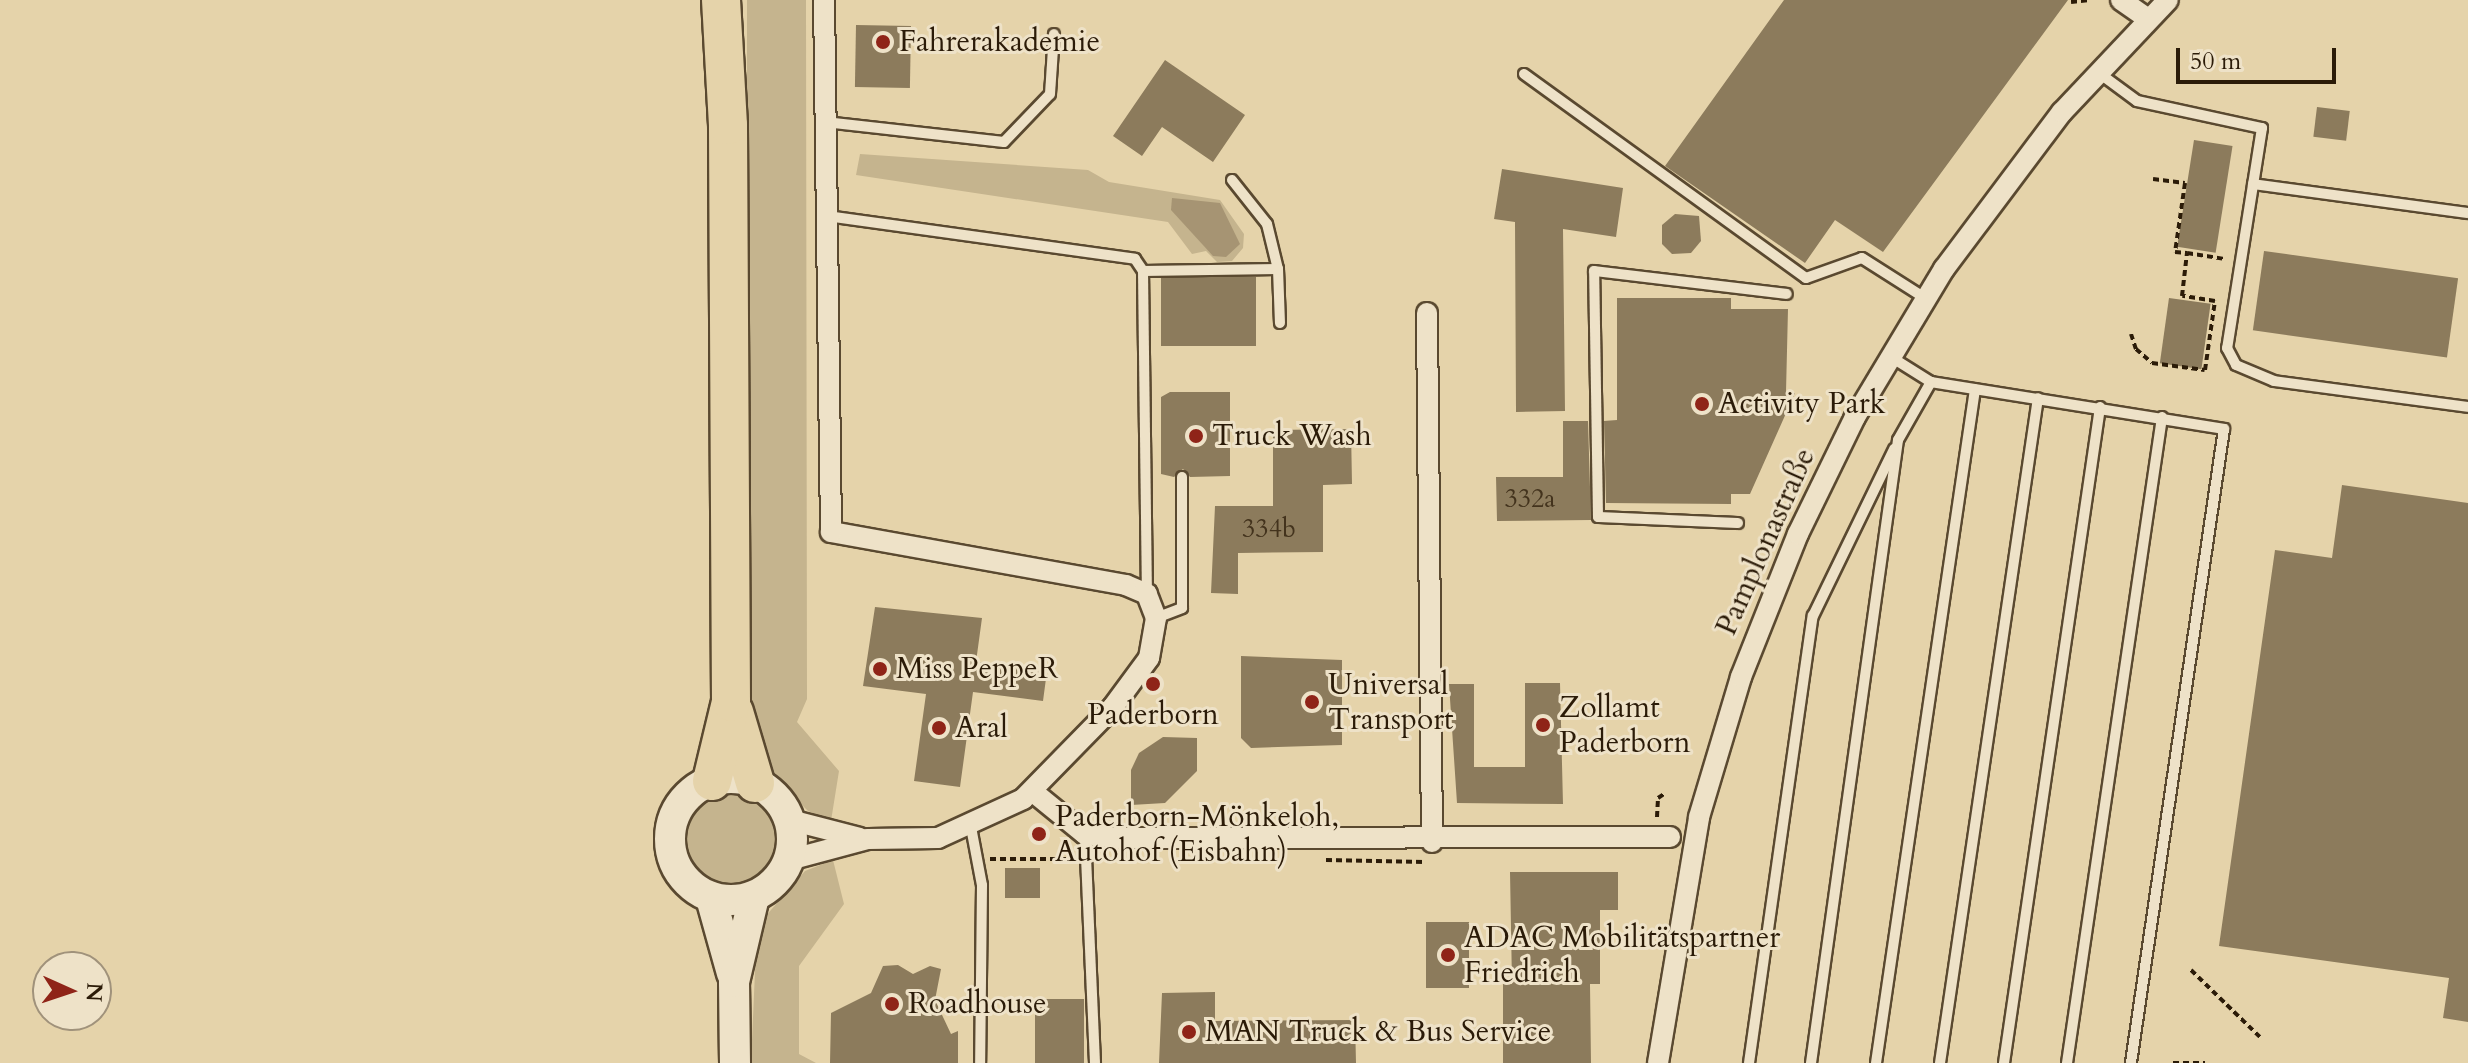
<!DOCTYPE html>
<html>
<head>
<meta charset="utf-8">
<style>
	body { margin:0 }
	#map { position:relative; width:2468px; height:1063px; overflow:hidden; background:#e5d3aa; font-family:Cardo,serif }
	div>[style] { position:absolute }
	.green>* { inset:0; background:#c5b48e }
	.round { border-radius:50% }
	.water>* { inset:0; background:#a69473 }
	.building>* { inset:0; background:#8c7b5c; transform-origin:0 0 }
	.path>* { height:4px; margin-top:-2px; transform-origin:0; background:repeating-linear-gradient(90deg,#2b1b08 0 6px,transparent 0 10px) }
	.roads { filter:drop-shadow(2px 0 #5a4930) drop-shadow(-2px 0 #5a4930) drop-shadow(0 2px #5a4930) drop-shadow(0 -2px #5a4930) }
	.lane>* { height:10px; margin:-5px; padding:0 5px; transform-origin:5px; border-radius:5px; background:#eee2c8 }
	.street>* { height:20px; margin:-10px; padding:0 10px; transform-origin:10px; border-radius:10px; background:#eee2c8 }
	.secondary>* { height:30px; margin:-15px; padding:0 15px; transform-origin:15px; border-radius:15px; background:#eee2c8 }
	.secondary>.ring { margin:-15px; padding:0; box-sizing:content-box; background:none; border:30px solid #eee2c8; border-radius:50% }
	.highway>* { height:38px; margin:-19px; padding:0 19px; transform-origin:19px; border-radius:19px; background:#e5d3aa }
	.dots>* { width:22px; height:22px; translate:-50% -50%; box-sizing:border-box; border:4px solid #eee2c8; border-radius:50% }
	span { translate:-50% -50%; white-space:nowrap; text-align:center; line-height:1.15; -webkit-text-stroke:6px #eee2c8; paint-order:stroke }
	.number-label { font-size:26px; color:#43331d }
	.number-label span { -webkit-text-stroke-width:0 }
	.poi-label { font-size:30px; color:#2b1b08 }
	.left { translate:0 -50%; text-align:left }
	.street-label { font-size:30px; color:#2b1b08 }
	.north { position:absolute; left:32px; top:951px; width:80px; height:80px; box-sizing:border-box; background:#eee2c8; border:2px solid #a0927b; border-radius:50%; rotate:93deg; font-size:22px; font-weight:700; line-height:32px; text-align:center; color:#2b1b08 }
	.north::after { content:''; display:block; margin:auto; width:28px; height:36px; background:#8f2418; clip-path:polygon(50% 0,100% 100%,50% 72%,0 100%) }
	.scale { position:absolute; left:2176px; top:48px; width:160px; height:36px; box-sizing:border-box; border:4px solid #2b1b08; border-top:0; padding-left:10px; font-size:24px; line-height:28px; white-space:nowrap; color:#2b1b08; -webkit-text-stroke:6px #eee2c8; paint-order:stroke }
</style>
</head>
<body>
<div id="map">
	<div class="green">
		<i style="clip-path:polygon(747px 0,806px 0,807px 699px,797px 722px,839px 771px,831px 821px,808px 811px,774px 777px,754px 744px,747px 673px)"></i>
		<i style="clip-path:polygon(860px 154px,1088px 170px,1109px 182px,1220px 200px,1244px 234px,1243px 248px,1232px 261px,1217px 262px,1206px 251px,1192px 254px,1168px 222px,856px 175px)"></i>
		<i class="round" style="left:683px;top:792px;width:96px;height:96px"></i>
		<i style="clip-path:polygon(833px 860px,844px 904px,799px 966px,799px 1054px,816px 1063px,751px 1063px,757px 926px,805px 871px)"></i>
	</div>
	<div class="water">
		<i style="clip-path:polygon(1172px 198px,1220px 203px,1240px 244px,1226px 257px,1213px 256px,1171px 210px)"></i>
	</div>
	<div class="building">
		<i style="clip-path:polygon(1784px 0,2068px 0,1883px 252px,1835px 220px,1805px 263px,1665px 166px)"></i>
		<i style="left:856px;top:25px;width:55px;height:62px;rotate:1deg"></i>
		<i style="clip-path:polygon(1165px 60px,1245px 115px,1213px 162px,1162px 127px,1142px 156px,1113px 136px)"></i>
		<i style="left:2317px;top:107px;width:33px;height:30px;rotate:7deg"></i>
		<i style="left:2194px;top:140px;width:39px;height:108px;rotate:9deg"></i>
		<i style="clip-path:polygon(1502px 169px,1623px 188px,1616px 237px,1563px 229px,1565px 411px,1516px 412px,1515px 222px,1494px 219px)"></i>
		<i style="clip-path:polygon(1675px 214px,1699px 216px,1701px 241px,1691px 253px,1672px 254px,1662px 244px,1662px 225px)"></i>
		<i style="left:2264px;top:251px;width:196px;height:80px;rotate:8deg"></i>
		<i style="left:1256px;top:277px;width:69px;height:95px;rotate:90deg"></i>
		<i style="clip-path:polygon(1617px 298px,1731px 298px,1731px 309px,1788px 309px,1786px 392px,1795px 393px,1750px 494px,1731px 494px,1731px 504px,1606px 503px,1604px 421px,1617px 420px)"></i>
		<i style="left:2169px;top:298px;width:42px;height:66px;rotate:8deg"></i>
		<i style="clip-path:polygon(1170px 392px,1230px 392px,1230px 476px,1190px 477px,1183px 469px,1174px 477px,1161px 474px,1161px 397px)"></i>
		<i style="clip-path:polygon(1563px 421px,1588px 421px,1591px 520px,1497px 521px,1496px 477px,1563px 477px)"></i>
		<i style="clip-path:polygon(1351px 429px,1352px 484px,1323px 485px,1323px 552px,1238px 553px,1238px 594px,1211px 593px,1215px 506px,1273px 506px,1273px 430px)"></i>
		<i style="clip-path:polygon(2342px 485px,2468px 503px,2468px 1022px,2443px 1018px,2449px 978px,2219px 946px,2275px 550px,2332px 558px)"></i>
		<i style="clip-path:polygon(875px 607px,982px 618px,976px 662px,1047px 671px,1043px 701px,973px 692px,960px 787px,914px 781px,926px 694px,863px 686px)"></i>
		<i style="clip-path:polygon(1241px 656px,1342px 660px,1342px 745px,1251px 748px,1241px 738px)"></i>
		<i style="clip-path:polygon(1525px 683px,1560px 683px,1563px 804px,1457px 803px,1449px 684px,1474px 684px,1474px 767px,1525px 767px)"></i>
		<i style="clip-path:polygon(1163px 737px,1197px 738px,1197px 771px,1165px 803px,1131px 805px,1131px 770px,1139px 753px)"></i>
		<i style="left:1005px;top:868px;width:35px;height:30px"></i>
		<i style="clip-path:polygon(1510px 872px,1618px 872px,1618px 910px,1600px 910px,1600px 984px,1590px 984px,1591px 1063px,1503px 1063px,1503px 984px,1512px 984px)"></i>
		<i style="left:1426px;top:922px;width:43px;height:66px"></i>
		<i style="clip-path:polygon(898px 965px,913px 974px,930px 966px,941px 969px,935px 1000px,951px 1034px,958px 1031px,958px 1063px,830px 1063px,831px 1013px,871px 993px,883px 966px)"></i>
		<i style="clip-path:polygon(1215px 992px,1215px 1021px,1355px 1020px,1356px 1063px,1159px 1063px,1162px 993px)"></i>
		<i style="left:1035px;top:999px;width:49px;height:64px"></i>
	</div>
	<div class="path">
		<i style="left:2071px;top:2px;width:19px;rotate:-6deg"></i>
		<i style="left:2153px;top:179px;width:32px;rotate:7deg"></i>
		<i style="left:2185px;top:183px;width:70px;rotate:98.2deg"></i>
		<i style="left:2175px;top:252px;width:12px;rotate:5deg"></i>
		<i style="left:2131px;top:334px;width:16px;rotate:72deg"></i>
		<i style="left:2136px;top:349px;width:21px;rotate:41deg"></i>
		<i style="left:2152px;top:363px;width:53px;rotate:7.5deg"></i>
		<i style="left:2205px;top:370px;width:70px;rotate:-81.8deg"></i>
		<i style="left:2215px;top:301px;width:33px;rotate:-171deg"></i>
		<i style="left:2182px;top:296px;width:43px;rotate:-83.4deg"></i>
		<i style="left:2187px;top:253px;width:39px;rotate:9deg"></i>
		<i style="left:1657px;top:817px;width:19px;rotate:-87deg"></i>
		<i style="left:1658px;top:798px;width:7px;rotate:-34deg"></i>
		<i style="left:990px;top:859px;width:83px"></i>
		<i style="left:1326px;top:860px;width:99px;rotate:1.2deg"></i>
		<i style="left:2191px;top:970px;width:96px;rotate:44.2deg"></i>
		<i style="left:2173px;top:1063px;width:32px"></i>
	</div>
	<div class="roads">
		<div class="lane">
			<i style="left:2099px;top:73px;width:47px;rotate:36.4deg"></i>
			<i style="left:2137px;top:101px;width:128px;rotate:12.2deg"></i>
			<i style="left:2262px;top:128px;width:223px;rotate:99deg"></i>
			<i style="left:2227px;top:348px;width:19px;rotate:62deg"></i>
			<i style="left:2236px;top:365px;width:41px;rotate:22.8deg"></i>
			<i style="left:2274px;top:381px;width:196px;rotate:7.6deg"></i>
			<i style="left:1524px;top:74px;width:348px;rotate:35.9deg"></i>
			<i style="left:1806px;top:278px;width:59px;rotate:-19.7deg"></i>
			<i style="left:1862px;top:258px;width:75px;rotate:32.4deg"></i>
			<i style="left:825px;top:122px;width:180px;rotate:6.4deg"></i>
			<i style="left:1004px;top:142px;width:66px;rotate:-46.2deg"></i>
			<i style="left:1050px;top:94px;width:60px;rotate:-86.2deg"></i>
			<i style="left:1232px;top:180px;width:56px;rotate:51.5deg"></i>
			<i style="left:1267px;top:224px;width:46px;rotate:76.3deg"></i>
			<i style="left:2253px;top:184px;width:217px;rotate:7.7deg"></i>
			<i style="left:827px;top:216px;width:311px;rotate:7.9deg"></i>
			<i style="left:1135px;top:259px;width:14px;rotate:56deg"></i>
			<i style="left:1143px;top:271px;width:323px;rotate:89.3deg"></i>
			<i style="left:1143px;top:271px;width:135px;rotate:-0.8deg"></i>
			<i style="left:1278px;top:269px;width:54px;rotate:87.9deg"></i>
			<i style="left:1891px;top:357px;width:47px;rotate:32deg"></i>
			<i style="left:1931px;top:382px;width:297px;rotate:9.1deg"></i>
			<i style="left:2224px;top:429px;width:641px;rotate:98.35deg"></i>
			<i style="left:1738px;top:523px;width:140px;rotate:-177.5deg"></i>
			<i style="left:1598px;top:517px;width:246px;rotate:-90.9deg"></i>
			<i style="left:1594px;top:271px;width:194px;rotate:6.8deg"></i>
			<i style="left:1156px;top:618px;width:28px;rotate:-21deg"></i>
			<i style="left:1182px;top:608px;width:131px;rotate:-90deg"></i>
			<i style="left:971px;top:827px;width:59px;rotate:79.3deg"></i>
			<i style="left:982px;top:885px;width:178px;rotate:90.6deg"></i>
			<i style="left:1085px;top:834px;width:229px;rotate:87.5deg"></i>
			<i style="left:1749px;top:1063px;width:452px;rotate:-81.9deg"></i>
			<i style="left:1813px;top:616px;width:186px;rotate:-64.1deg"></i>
			<i style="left:1811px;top:1063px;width:629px;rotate:-82.05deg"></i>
			<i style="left:1898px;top:440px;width:67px;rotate:-60.4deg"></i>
			<i style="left:1876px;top:1063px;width:681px;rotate:-81.64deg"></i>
			<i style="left:1940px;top:1063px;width:672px;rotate:-81.62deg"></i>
			<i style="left:2004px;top:1063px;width:663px;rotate:-81.67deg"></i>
			<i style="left:2067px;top:1063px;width:653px;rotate:-81.63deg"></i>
		</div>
		<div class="street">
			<i style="left:2121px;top:0;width:33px;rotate:35deg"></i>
			<i style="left:1427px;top:313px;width:529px;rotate:89.46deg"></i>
			<i style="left:1032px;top:791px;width:68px;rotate:39.1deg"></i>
			<i style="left:1085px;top:834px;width:34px;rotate:7deg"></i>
			<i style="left:1119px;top:838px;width:551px;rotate:-0.1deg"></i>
			<i style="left:790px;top:820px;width:72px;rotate:14.4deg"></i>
			<i style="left:789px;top:860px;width:82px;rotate:-14.9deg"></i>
			<i style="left:868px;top:839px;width:70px;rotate:-0.8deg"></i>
			<i style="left:938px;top:838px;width:94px;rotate:-24.6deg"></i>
			<i style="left:1023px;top:799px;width:129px;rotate:-45.6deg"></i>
			<i style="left:1113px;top:707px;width:61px;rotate:-53.7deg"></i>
			<i style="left:1149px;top:658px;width:41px;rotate:-80.1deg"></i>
			<i style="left:1156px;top:618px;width:26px;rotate:-111deg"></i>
			<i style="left:1147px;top:594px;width:23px;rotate:-157deg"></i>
			<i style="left:1126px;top:585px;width:300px;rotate:-169.8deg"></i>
			<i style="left:831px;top:532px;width:532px;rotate:-90.75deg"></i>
			<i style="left:1658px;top:1063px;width:249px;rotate:-80.5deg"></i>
			<i style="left:1699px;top:817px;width:146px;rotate:-73.3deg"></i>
			<i style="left:1741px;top:677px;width:154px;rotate:-68.3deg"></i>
			<i style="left:1798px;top:534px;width:130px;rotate:-64deg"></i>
			<i style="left:1855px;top:417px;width:173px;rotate:-59deg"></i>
			<i style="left:1944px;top:269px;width:196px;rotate:-53.1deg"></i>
			<i style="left:2062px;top:112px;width:154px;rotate:-46.6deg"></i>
		</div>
		<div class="secondary">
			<i class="ring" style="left:670px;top:778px;width:92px;height:92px"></i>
			<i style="left:711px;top:898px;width:78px;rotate:74.4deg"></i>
			<i style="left:735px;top:1063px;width:81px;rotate:-90.7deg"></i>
			<i style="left:734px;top:982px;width:87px;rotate:-76.8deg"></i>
		</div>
		<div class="highway">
			<i style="left:734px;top:712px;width:74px;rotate:73.5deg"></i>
			<i style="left:712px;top:781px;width:81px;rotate:-76.5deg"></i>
			<i style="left:731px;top:702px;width:577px;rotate:-90.3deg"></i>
			<i style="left:728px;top:125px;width:125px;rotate:-93.2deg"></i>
		</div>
	</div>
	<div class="dots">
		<i style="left:883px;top:42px;background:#8f2418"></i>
		<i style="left:1702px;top:404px;background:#8f2418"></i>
		<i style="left:1196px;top:436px;background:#8f2418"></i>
		<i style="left:880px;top:669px;background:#8f2418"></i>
		<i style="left:1153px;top:684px;background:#8f2418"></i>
		<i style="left:1312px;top:702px;background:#8f2418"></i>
		<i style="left:1543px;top:725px;background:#8f2418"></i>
		<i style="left:939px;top:728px;background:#8f2418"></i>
		<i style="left:1039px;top:834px;background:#8f2418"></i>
		<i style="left:1448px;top:955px;background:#8f2418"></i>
		<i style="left:892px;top:1004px;background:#8f2418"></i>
		<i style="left:1189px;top:1032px;background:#8f2418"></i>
	</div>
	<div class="number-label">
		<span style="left:1530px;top:499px">332a</span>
		<span style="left:1269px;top:529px">334b</span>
	</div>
	<div class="poi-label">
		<span class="left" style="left:899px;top:42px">Fahrerakademie</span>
		<span class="left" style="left:1718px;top:404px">Activity Park</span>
		<span class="left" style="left:1212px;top:436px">Truck Wash</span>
		<span class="left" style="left:896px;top:669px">Miss PeppeR</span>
		<span class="left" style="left:1328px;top:702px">Universal<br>Transport</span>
		<span class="left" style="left:1559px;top:725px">Zollamt<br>Paderborn</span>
		<span style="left:1153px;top:715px">Paderborn</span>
		<span class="left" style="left:955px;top:728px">Aral</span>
		<span class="left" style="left:1055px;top:834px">Paderborn-Mönkeloh,<br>Autohof (Eisbahn)</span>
		<span class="left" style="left:1464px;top:955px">ADAC Mobilitätspartner<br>Friedrich</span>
		<span class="left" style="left:908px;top:1004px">Roadhouse</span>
		<span class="left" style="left:1205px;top:1032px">MAN Truck &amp; Bus Service</span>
	</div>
	<div class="street-label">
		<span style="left:1766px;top:542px;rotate:-66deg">Pamplonastraße</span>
	</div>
	<div class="north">N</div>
	<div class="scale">50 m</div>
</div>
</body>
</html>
